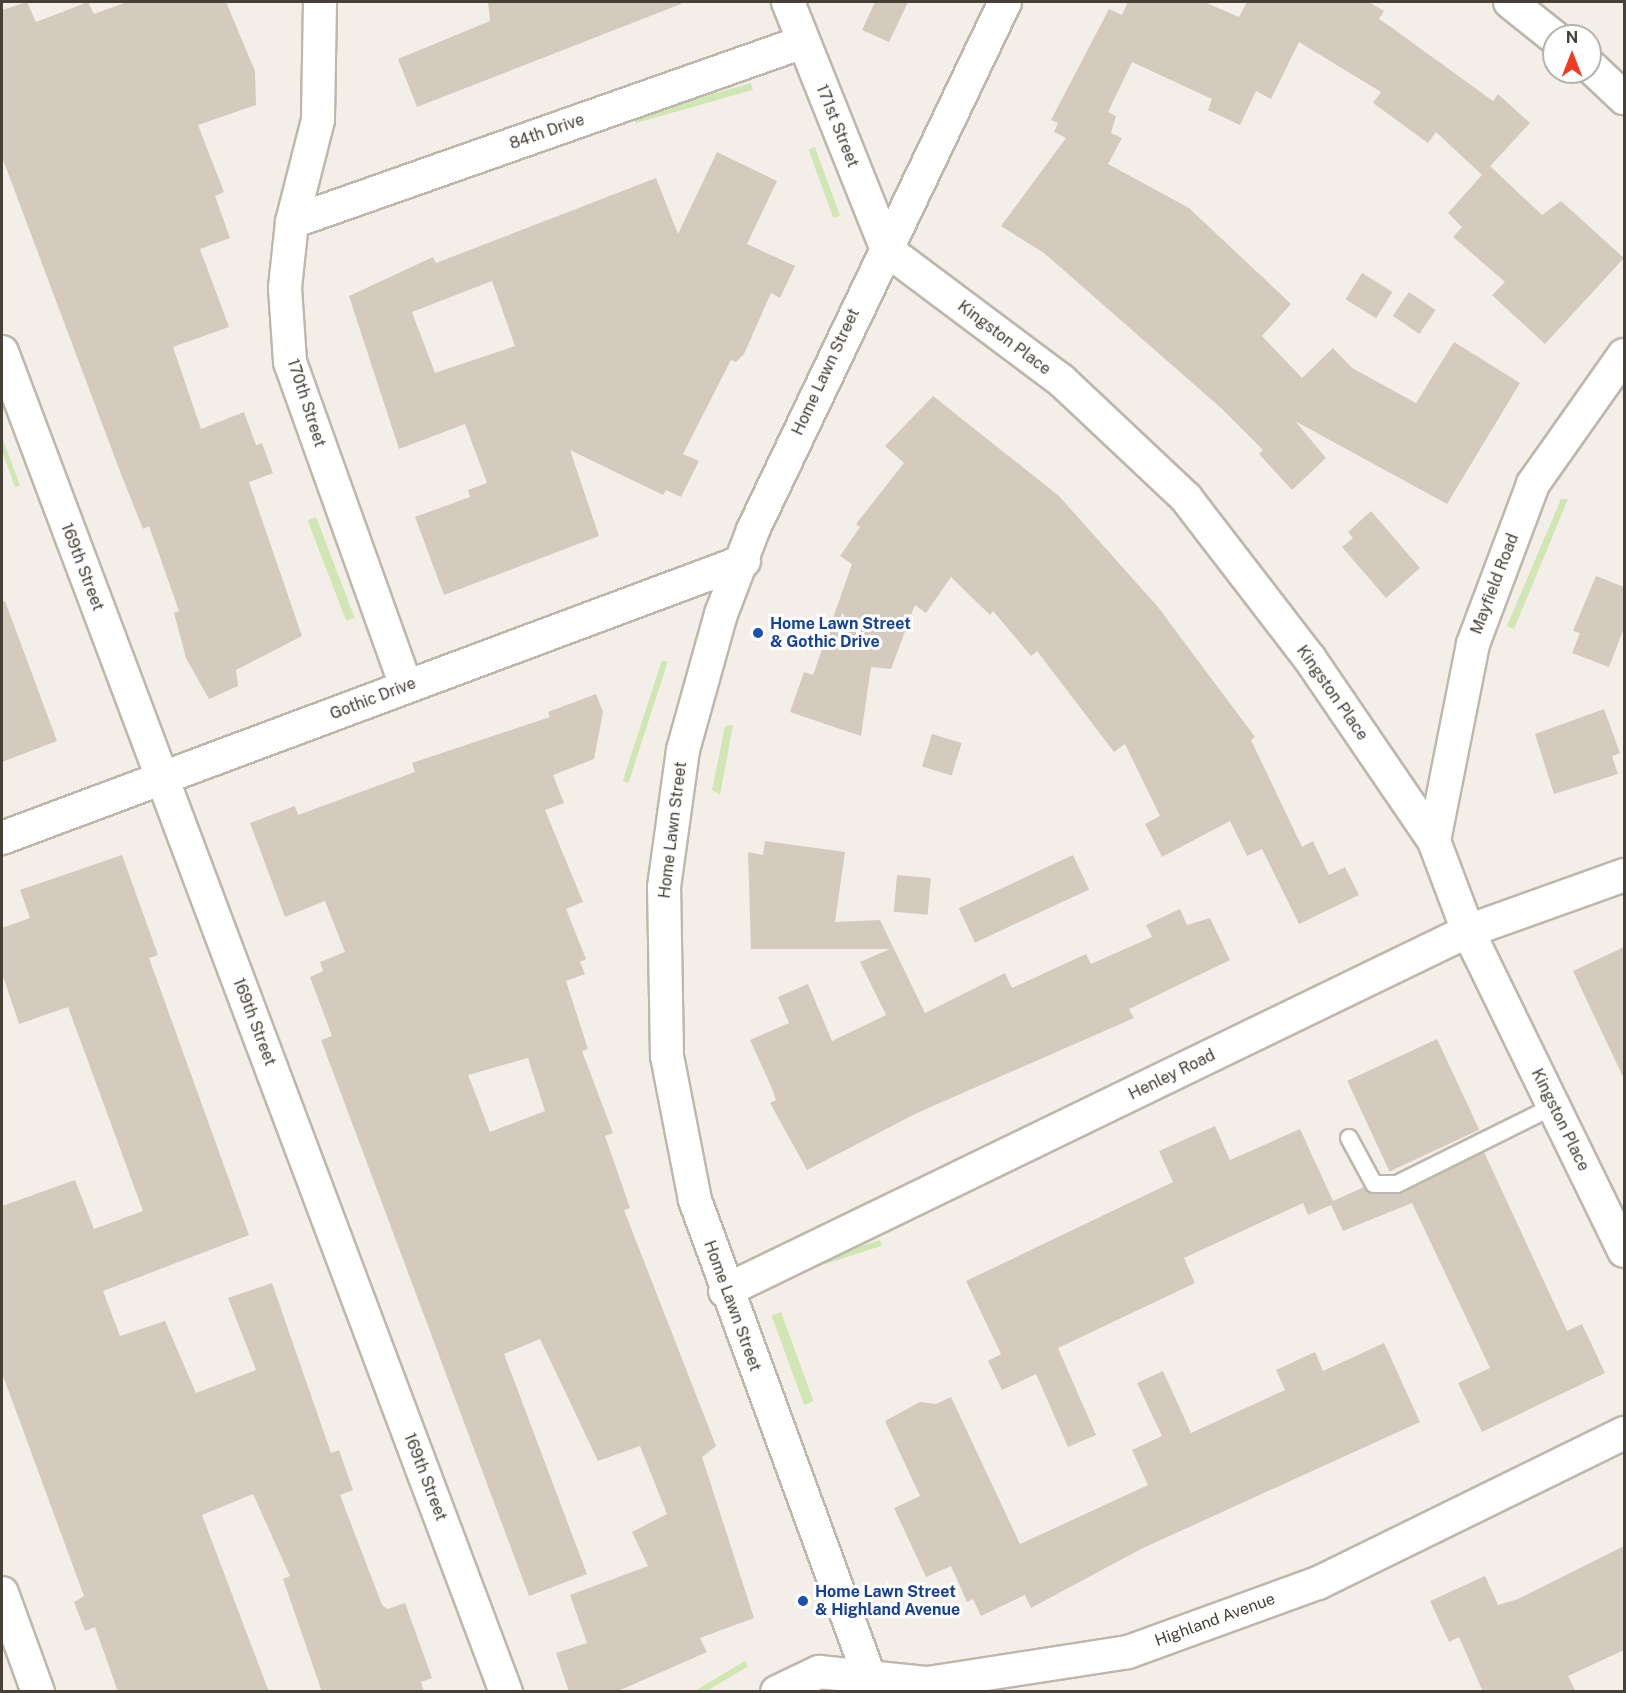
<!DOCTYPE html>
<html>
<head>
<meta charset="utf-8">
<style>
	body { margin:0 }
	#map { position:relative; width:1626px; height:1693px; overflow:hidden; background:#f3efe8; font-family:"Public Sans",sans-serif }
	div>[style] { position:absolute }
	.green>* { inset:0; background:#d0e6b3; transform-origin:0 0 }
	.building>* { inset:0; background:#d4cbbe; transform-origin:0 0 }
	.roads { filter:drop-shadow(2px 0 #beb7ab) drop-shadow(-2px 0 #beb7ab) drop-shadow(0 2px #beb7ab) drop-shadow(0 -2px #beb7ab) }
	.service>* { height:16px; margin:-8px; padding:0 8px; transform-origin:8px; border-radius:8px; background:#fff }
	.minor>* { height:32px; margin:-16px; padding:0 16px; transform-origin:16px; border-radius:16px; background:#fff }
	.dots>* { width:16px; height:16px; translate:-50% -50%; box-sizing:border-box; border:3px solid #fff; border-radius:50% }
	span { translate:-50% -50%; white-space:nowrap; text-align:center; line-height:1.15; -webkit-text-stroke:6px #fff; paint-order:stroke }
	.street-label { font-size:16px; color:#464037 }
	.transit-label { font-size:16px; color:#164399; font-weight:700 }
	.left { translate:0 -50%; text-align:left }
	.frame { position:absolute; inset:0; border:3px solid #464037; pointer-events:none }
	.north { position:absolute; left:1542px; top:24px; width:60px; height:60px; box-sizing:border-box; background:#fff; border:2px solid #b5b3af; border-radius:50%; rotate:0deg; font-size:16px; font-weight:700; line-height:24px; text-align:center; color:#464037 }
	.north::after { content:''; display:block; margin:auto; width:21px; height:27px; background:#f03b22; clip-path:polygon(50% 0,100% 100%,50% 72%,0 100%) }
</style>
</head>
<body>
<div id="map">
	<div class="green">
		<i style="left:751px;top:83px;width:7px;height:122px;rotate:74deg"></i>
		<i style="left:815px;top:147px;width:73px;height:7px;rotate:70deg"></i>
		<i style="clip-path:polygon(2px 437px,20px 486px,15px 487px,2px 451px)"></i>
		<i style="clip-path:polygon(1561px 499px,1568px 499px,1514px 629px,1507px 626px)"></i>
		<i style="left:316px;top:517px;width:108px;height:9px;rotate:69deg"></i>
		<i style="left:662px;top:660px;width:6px;height:127px;rotate:18deg"></i>
		<i style="clip-path:polygon(733px 725px,720px 795px,712px 790px,725px 726px)"></i>
		<i style="left:880px;top:1240px;width:6px;height:105px;rotate:72deg"></i>
		<i style="left:781px;top:1312px;width:95px;height:10px;rotate:70deg"></i>
		<i style="left:745px;top:1661px;width:6px;height:58px;rotate:59deg"></i>
	</div>
	<div class="building">
		<i style="clip-path:polygon(27px 2px,36px 22px,88px 2px,94px 14px,127px 2px,226px 2px,255px 71px,256px 105px,198px 125px,224px 192px,215px 196px,230px 238px,200px 249px,229px 327px,173px 347px,201px 429px,244px 412px,256px 445px,262px 443px,273px 473px,249px 482px,302px 636px,236px 670px,238px 686px,209px 699px,186px 658px,174px 613px,179px 611px,149px 526px,143px 529px,121px 474px,2px 157px,2px 10px)"></i>
		<i style="clip-path:polygon(488px 2px,680px 2px,681px 4px,417px 107px,398px 59px,490px 21px)"></i>
		<i style="clip-path:polygon(875px 2px,908px 2px,889px 42px,862px 30px)"></i>
		<i style="clip-path:polygon(1128px 2px,1204px 2px,1239px 17px,1247px 2px,1369px 2px,1384px 11px,1379px 19px,1388px 25px,1493px 101px,1498px 94px,1530px 123px,1482px 175px,1436px 132px,1428px 143px,1373px 103px,1381px 92px,1299px 42px,1271px 99px,1256px 91px,1240px 125px,1208px 110px,1212px 99px,1132px 62px,1108px 112px,1116px 116px,1111px 133px,1122px 138px,1108px 164px,1189px 208px,1291px 304px,1262px 336px,1302px 378px,1333px 348px,1352px 368px,1416px 403px,1454px 342px,1520px 383px,1447px 504px,1295px 421px,1326px 458px,1292px 490px,1259px 454px,1263px 450px,1221px 408px,1044px 253px,1001px 226px,1066px 138px,1054px 132px,1058px 123px,1051px 120px,1109px 9px,1122px 15px)"></i>
		<i style="clip-path:polygon(evenodd,717px 152px,777px 181px,747px 244px,795px 266px,780px 298px,771px 293px,744px 354px,736px 362px,731px 360px,683px 454px,699px 461px,681px 497px,666px 490px,663px 495px,570px 450px,599px 536px,444px 595px,415px 517px,470px 497px,468px 490px,487px 483px,465px 424px,399px 449px,349px 296px,433px 257px,436px 263px,656px 178px,678px 234px,717px 152px,492px 281px,515px 346px,435px 373px,412px 312px,492px 281px)"></i>
		<i style="clip-path:polygon(1490px 166px,1542px 215px,1561px 201px,1624px 258px,1545px 344px,1492px 295px,1505px 282px,1453px 237px,1462px 227px,1448px 213px)"></i>
		<i style="left:1362px;top:273px;width:36px;height:31px;rotate:32deg"></i>
		<i style="left:1409px;top:292px;width:32px;height:29px;rotate:34deg"></i>
		<i style="clip-path:polygon(933px 396px,1059px 496px,1158px 607px,1255px 737px,1251px 740px,1302px 847px,1313px 841px,1329px 875px,1345px 867px,1359px 895px,1299px 924px,1262px 849px,1247px 856px,1230px 821px,1162px 857px,1145px 824px,1160px 816px,1125px 744px,1114px 752px,1037px 651px,1031px 656px,993px 611px,990px 615px,951px 577px,926px 613px,915px 605px,891px 669px,871px 667px,861px 736px,790px 712px,804px 672px,813px 675px,852px 564px,840px 556px,860px 527px,856px 524px,904px 463px,885px 446px)"></i>
		<i style="clip-path:polygon(1371px 511px,1420px 568px,1386px 598px,1342px 547px,1353px 538px,1348px 532px)"></i>
		<i style="clip-path:polygon(1596px 576px,1624px 587px,1624px 628px,1609px 667px,1572px 653px,1580px 633px,1573px 631px)"></i>
		<i style="clip-path:polygon(5px 601px,57px 741px,2px 762px,2px 602px)"></i>
		<i style="clip-path:polygon(evenodd,596px 694px,603px 712px,594px 759px,553px 775px,564px 803px,545px 810px,583px 902px,566px 909px,586px 959px,580px 962px,585px 974px,566px 981px,588px 1049px,582px 1051px,613px 1133px,605px 1136px,630px 1208px,624px 1210px,716px 1446px,702px 1457px,754px 1618px,700px 1638px,707px 1652px,616px 1692px,569px 1692px,556px 1653px,587px 1643px,570px 1595px,648px 1566px,632px 1532px,667px 1514px,640px 1446px,598px 1461px,540px 1339px,504px 1354px,587px 1574px,529px 1596px,321px 1040px,332px 1036px,310px 977px,323px 971px,320px 962px,345px 952px,325px 901px,285px 917px,250px 823px,295px 806px,298px 815px,415px 772px,412px 763px,550px 717px,548px 712px,596px 694px,528px 1058px,545px 1111px,490px 1132px,468px 1075px,528px 1058px)"></i>
		<i style="clip-path:polygon(1604px 709px,1620px 753px,1612px 756px,1618px 774px,1554px 794px,1535px 734px)"></i>
		<i style="left:932px;top:734px;width:31px;height:34px;rotate:17deg"></i>
		<i style="clip-path:polygon(765px 841px,845px 852px,835px 922px,880px 920px,925px 1013px,1005px 973px,1012px 988px,1086px 954px,1091px 964px,1152px 937px,1146px 925px,1180px 909px,1187px 925px,1210px 918px,1230px 960px,1129px 1009px,1134px 1018px,917px 1113px,807px 1170px,770px 1103px,776px 1100px,771px 1086px,750px 1040px,789px 1023px,778px 997px,808px 984px,832px 1041px,886px 1015px,860px 962px,890px 949px,751px 949px,748px 852px,763px 855px)"></i>
		<i style="clip-path:polygon(122px 855px,158px 955px,149px 958px,249px 1235px,103px 1291px,120px 1336px,165px 1321px,196px 1393px,256px 1370px,228px 1298px,272px 1283px,331px 1453px,339px 1450px,353px 1490px,340px 1495px,382px 1605px,388px 1609px,405px 1603px,432px 1678px,421px 1682px,424px 1692px,322px 1692px,283px 1579px,290px 1576px,253px 1494px,202px 1515px,269px 1692px,118px 1692px,95px 1627px,85px 1631px,74px 1602px,84px 1596px,2px 1373px,2px 1206px,75px 1180px,94px 1229px,143px 1211px,68px 1007px,19px 1024px,2px 973px,2px 928px,30px 918px,20px 890px)"></i>
		<i style="left:1073px;top:855px;width:38px;height:126px;rotate:65deg"></i>
		<i style="left:897px;top:875px;width:34px;height:37px;rotate:5deg"></i>
		<i style="clip-path:polygon(1624px 947px,1624px 1079px,1573px 971px)"></i>
		<i style="left:1437px;top:1039px;width:100px;height:99px;rotate:65deg"></i>
		<i style="clip-path:polygon(1215px 1126px,1230px 1160px,1300px 1129px,1333px 1201px,1364px 1187px,1373px 1194px,1401px 1194px,1484px 1152px,1567px 1331px,1582px 1324px,1605px 1373px,1482px 1432px,1458px 1383px,1490px 1368px,1412px 1203px,1343px 1231px,1331px 1205px,1308px 1215px,1303px 1203px,1184px 1258px,1195px 1283px,1058px 1348px,1096px 1435px,1068px 1447px,1036px 1374px,1002px 1390px,988px 1361px,1001px 1354px,966px 1281px,1173px 1182px,1159px 1151px)"></i>
		<i style="clip-path:polygon(1384px 1343px,1420px 1422px,1141px 1549px,1031px 1608px,1025px 1595px,981px 1616px,973px 1599px,967px 1602px,951px 1566px,926px 1577px,894px 1508px,920px 1496px,885px 1421px,920px 1402px,936px 1404px,951px 1397px,1020px 1544px,1148px 1485px,1132px 1450px,1162px 1436px,1137px 1383px,1163px 1371px,1191px 1433px,1285px 1390px,1276px 1370px,1315px 1352px,1323px 1371px)"></i>
		<i style="clip-path:polygon(1624px 1546px,1624px 1650px,1568px 1676px,1576px 1692px,1483px 1692px,1459px 1637px,1449px 1642px,1430px 1601px,1485px 1576px,1498px 1605px,1518px 1599px)"></i>
	</div>
	<div class="roads">
		<div class="service">
			<i style="left:1349px;top:1138px;width:52px;rotate:61.5deg"></i>
			<i style="left:1374px;top:1184px;width:23px"></i>
			<i style="left:1397px;top:1184px;width:175px;rotate:-26.4deg"></i>
		</div>
		<div class="minor">
			<i style="left:320px;top:2px;width:118px;rotate:91deg"></i>
			<i style="left:318px;top:120px;width:105px;rotate:104.3deg"></i>
			<i style="left:292px;top:222px;width:66px;rotate:96.1deg"></i>
			<i style="left:285px;top:288px;width:74px;rotate:86.1deg"></i>
			<i style="left:290px;top:362px;width:344px;rotate:70.3deg"></i>
			<i style="left:788px;top:2px;width:267px;rotate:68.2deg"></i>
			<i style="left:887px;top:250px;width:217px;rotate:36.8deg"></i>
			<i style="left:1061px;top:380px;width:172px;rotate:43.3deg"></i>
			<i style="left:1186px;top:498px;width:203px;rotate:52.4deg"></i>
			<i style="left:1310px;top:659px;width:220px;rotate:55.7deg"></i>
			<i style="left:1434px;top:841px;width:96px;rotate:69.3deg"></i>
			<i style="left:1468px;top:931px;width:356px;rotate:64deg"></i>
			<i style="left:1510px;top:2px;width:56px;rotate:38.5deg"></i>
			<i style="left:1590px;top:66px;width:47px;rotate:43.3deg"></i>
			<i style="left:292px;top:222px;width:542px;rotate:-19.4deg"></i>
			<i style="left:2px;top:352px;width:1432px;rotate:69.39deg"></i>
			<i style="left:2px;top:838px;width:792px;rotate:-20.47deg"></i>
			<i style="left:1434px;top:841px;width:201px;rotate:-78.8deg"></i>
			<i style="left:1473px;top:644px;width:171px;rotate:-69.4deg"></i>
			<i style="left:1533px;top:484px;width:158px;rotate:-54.8deg"></i>
			<i style="left:725px;top:1291px;width:826px;rotate:-25.85deg"></i>
			<i style="left:1468px;top:931px;width:166px;rotate:-19.7deg"></i>
			<i style="left:2px;top:1593px;width:105px;rotate:70deg"></i>
			<i style="left:777px;top:1692px;width:47px;rotate:-25.5deg"></i>
			<i style="left:819px;top:1672px;width:110px;rotate:5.8deg"></i>
			<i style="left:928px;top:1683px;width:202px;rotate:-8.8deg"></i>
			<i style="left:1128px;top:1652px;width:202px;rotate:-20deg"></i>
			<i style="left:1318px;top:1583px;width:341px;rotate:-26.1deg"></i>
			<i style="left:875px;top:1692px;width:524px;rotate:-110.1deg"></i>
			<i style="left:695px;top:1200px;width:147px;rotate:-101deg"></i>
			<i style="left:667px;top:1056px;width:169px;rotate:-91deg"></i>
			<i style="left:664px;top:887px;width:138px;rotate:-82.1deg"></i>
			<i style="left:683px;top:750px;width:141px;rotate:-74.4deg"></i>
			<i style="left:721px;top:614px;width:90px;rotate:-69.1deg"></i>
			<i style="left:753px;top:530px;width:585px;rotate:-64.49deg"></i>
		</div>
	</div>
	<div class="dots">
		<i style="left:758px;top:633px;background:#1a4fb4"></i>
		<i style="left:803px;top:1601px;background:#1a4fb4"></i>
	</div>
	<div class="street-label">
		<span style="left:837px;top:126px;rotate:68deg">171st Street</span>
		<span style="left:547px;top:132px;rotate:-19deg">84th Drive</span>
		<span style="left:1004px;top:338px;rotate:37deg">Kingston Place</span>
		<span style="left:826px;top:372px;rotate:-65deg">Home Lawn Street</span>
		<span style="left:306px;top:403px;rotate:72deg">170th Street</span>
		<span style="left:82px;top:567px;rotate:69deg">169th Street</span>
		<span style="left:1495px;top:584px;rotate:-69deg">Mayfield Road</span>
		<span style="left:1332px;top:693px;rotate:55deg">Kingston Place</span>
		<span style="left:373px;top:699px;rotate:-21deg">Gothic Drive</span>
		<span style="left:673px;top:830px;rotate:-83deg">Home Lawn Street</span>
		<span style="left:254px;top:1022px;rotate:69deg">169th Street</span>
		<span style="left:1172px;top:1075px;rotate:-26deg">Henley Road</span>
		<span style="left:1560px;top:1120px;rotate:64deg">Kingston Place</span>
		<span style="left:732px;top:1306px;rotate:70deg">Home Lawn Street</span>
		<span style="left:425px;top:1477px;rotate:69deg">169th Street</span>
		<span style="left:1215px;top:1620px;rotate:-20deg">Highland Avenue</span>
	</div>
	<div class="transit-label">
		<span class="left" style="left:770px;top:633px">Home Lawn Street<br>&amp; Gothic Drive</span>
		<span class="left" style="left:815px;top:1601px">Home Lawn Street<br>&amp; Highland Avenue</span>
	</div>
	<div class="frame"></div>
	<div class="north">N</div>
</div>
</body>
</html>
